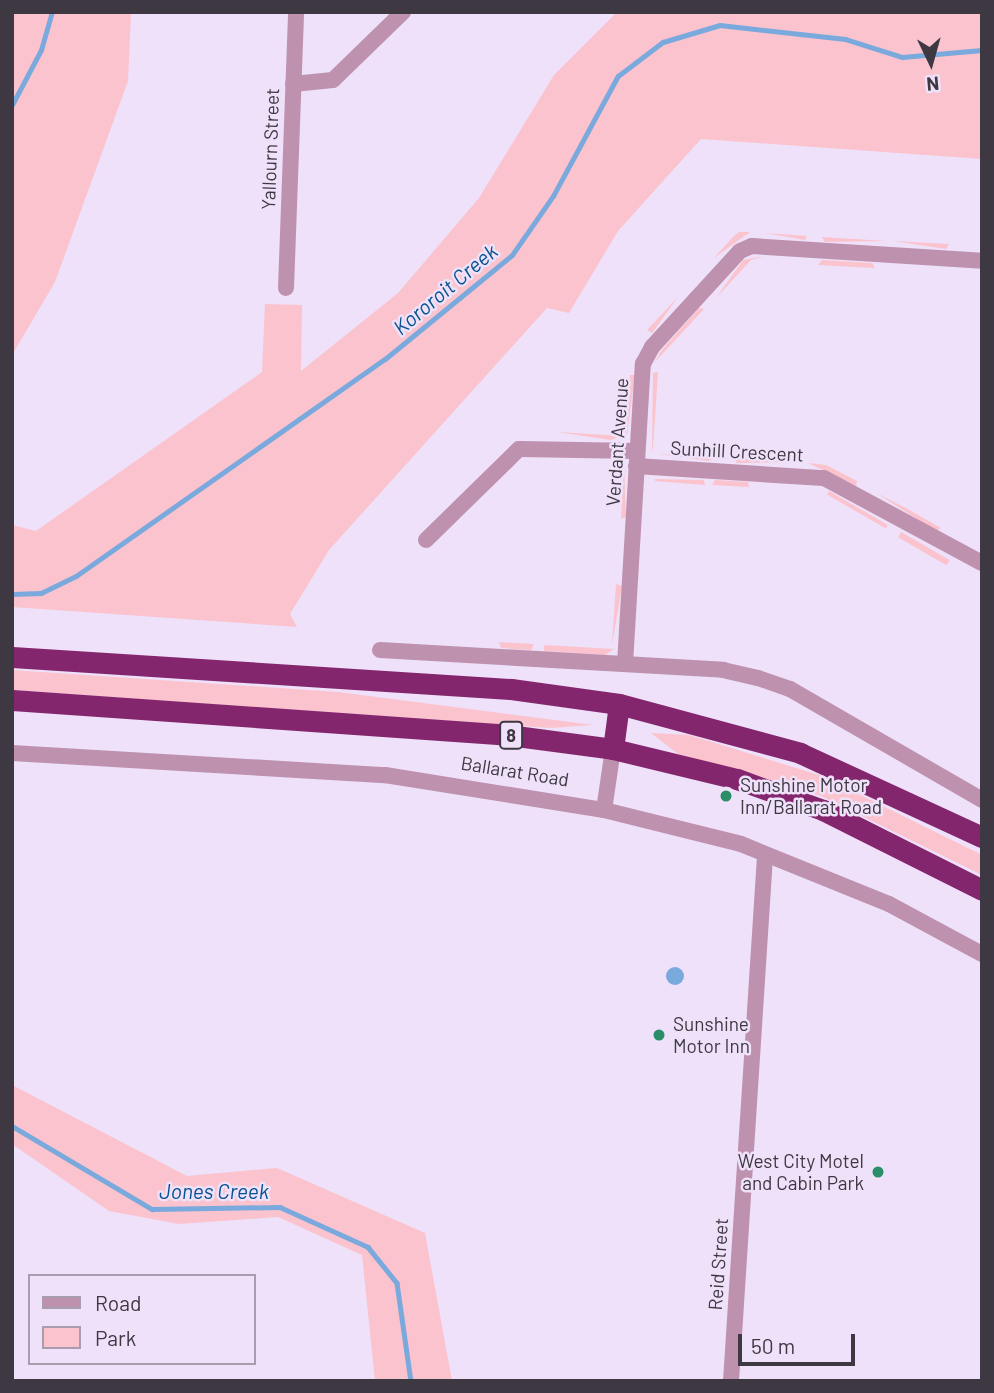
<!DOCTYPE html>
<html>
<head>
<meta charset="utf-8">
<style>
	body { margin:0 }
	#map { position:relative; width:994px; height:1393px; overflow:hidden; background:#eee1f9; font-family:Barlow,sans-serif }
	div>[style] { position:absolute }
	.green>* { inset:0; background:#fbc3cd; transform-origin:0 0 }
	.water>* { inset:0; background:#79a9dd }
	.round { border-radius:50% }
	.stream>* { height:4.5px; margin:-2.25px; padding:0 2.25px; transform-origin:2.25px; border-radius:2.25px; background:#79a9dd }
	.minor>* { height:16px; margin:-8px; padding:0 8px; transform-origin:8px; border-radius:8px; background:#be91af }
	.highway>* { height:21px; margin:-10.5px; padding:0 10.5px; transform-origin:10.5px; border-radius:10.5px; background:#84266e }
	.dots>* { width:19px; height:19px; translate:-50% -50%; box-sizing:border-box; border:4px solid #eee1f9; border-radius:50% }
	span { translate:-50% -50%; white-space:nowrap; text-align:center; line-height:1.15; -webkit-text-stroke:5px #eee1f9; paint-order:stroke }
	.shield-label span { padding:2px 5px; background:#eee1f9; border:2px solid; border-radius:5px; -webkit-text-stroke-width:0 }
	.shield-label { font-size:18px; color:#3d3841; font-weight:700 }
	.street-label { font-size:19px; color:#3d3841 }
	.poi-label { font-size:19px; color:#3d3841 }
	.left { translate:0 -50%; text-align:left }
	.right { translate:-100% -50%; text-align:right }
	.water-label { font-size:21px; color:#065190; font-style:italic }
	.frame { position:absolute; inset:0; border:14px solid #3d3841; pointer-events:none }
	.legend { position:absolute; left:28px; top:1274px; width:228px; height:91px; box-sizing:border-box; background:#eee1f9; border:2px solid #a79daf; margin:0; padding:9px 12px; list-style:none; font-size:21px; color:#3d3841 }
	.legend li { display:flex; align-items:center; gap:14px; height:35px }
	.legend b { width:35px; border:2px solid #a79daf }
	.north { position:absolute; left:896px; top:28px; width:70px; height:70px; -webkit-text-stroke:5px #eee1f9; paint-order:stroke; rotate:175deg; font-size:19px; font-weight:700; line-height:28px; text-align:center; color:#3d3841 }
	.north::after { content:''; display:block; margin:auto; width:24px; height:32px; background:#3d3841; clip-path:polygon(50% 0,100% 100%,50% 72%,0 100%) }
	.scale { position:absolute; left:738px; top:1334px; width:117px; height:32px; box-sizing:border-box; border:4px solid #3d3841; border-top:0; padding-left:9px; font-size:21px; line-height:24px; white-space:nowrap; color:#3d3841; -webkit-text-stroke:5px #eee1f9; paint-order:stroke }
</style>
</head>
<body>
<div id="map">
	<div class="green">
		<i style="clip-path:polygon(12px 12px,131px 12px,128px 81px,55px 282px,12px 355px)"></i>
		<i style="clip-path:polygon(617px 12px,982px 12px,982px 159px,701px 139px,618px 231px,569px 313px,547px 308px,329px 550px,290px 614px,297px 627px,12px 607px,12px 525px,36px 531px,262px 372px,265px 304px,302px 305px,301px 371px,398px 293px,479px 198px,554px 75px)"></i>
		<i style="clip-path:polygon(739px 232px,750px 232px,714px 258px,733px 237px)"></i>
		<i style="clip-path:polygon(765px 233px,807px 236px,805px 240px)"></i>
		<i style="clip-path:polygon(822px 237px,886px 241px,825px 242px)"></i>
		<i style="clip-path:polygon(893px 241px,949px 244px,946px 249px)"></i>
		<i style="clip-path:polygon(764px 256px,751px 260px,716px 298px,743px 260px)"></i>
		<i style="clip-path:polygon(822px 260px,872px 263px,875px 268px,818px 265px)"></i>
		<i style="clip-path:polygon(678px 297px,652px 333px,647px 330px)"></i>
		<i style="clip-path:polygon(699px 308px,704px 309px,655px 362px,661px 351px)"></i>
		<i style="clip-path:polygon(658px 372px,653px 448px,652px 452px,653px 373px)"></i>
		<i style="clip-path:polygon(630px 375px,635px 375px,627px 435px,626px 432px)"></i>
		<i style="clip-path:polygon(557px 432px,622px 436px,611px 440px)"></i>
		<i style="clip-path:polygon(658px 454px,713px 457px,710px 461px)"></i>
		<i style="clip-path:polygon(734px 458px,790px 462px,737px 463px)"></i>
		<i style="clip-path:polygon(808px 463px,826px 465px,857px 481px,856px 486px)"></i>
		<i style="clip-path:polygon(624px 466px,626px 517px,621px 519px)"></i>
		<i style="clip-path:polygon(655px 479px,704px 480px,705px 485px,655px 481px)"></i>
		<i style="clip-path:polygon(715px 480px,748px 482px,749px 487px,712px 485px)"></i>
		<i style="left:829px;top:491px;width:68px;height:4px;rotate:30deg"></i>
		<i style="clip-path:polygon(876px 493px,904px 507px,941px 528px,936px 531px)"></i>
		<i style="left:901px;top:532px;width:56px;height:6px;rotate:30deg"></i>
		<i style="clip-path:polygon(616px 584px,622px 586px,612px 645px)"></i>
		<i style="clip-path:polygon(499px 642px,534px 644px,531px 650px,501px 648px)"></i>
		<i style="clip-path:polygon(544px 645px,614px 649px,605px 655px,544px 651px)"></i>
		<i style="clip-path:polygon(12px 670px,338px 692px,593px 725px,550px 728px,12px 690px)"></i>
		<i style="clip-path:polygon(651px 733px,689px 735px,822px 776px,982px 855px,982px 875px,821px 796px,678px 754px)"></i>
		<i style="clip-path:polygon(12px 1085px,187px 1176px,277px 1168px,425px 1233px,452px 1381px,375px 1381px,362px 1255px,278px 1217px,179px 1224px,109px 1211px,12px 1144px)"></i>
	</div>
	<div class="water">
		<i class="round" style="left:666px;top:967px;width:18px;height:18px"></i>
	</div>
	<div class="stream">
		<i style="left:12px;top:105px;width:62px;rotate:-62.2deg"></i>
		<i style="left:41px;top:50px;width:40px;rotate:-74deg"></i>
		<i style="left:12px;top:594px;width:29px;rotate:-2deg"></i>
		<i style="left:41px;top:593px;width:39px;rotate:-26deg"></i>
		<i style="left:76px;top:576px;width:378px;rotate:-35.1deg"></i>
		<i style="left:385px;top:359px;width:164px;rotate:-39.3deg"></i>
		<i style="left:512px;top:255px;width:72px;rotate:-55.2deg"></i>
		<i style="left:553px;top:196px;width:136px;rotate:-61.6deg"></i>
		<i style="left:618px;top:76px;width:56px;rotate:-37.1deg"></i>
		<i style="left:663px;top:42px;width:59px;rotate:-16.6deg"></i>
		<i style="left:720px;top:25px;width:126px;rotate:6.4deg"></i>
		<i style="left:845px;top:39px;width:60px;rotate:17.5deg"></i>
		<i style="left:902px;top:57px;width:80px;rotate:-5deg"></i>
		<i style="left:12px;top:1126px;width:163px;rotate:30.7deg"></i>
		<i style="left:152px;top:1209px;width:128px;rotate:-0.9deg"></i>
		<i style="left:280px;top:1207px;width:97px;rotate:24.4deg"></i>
		<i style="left:368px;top:1247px;width:46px;rotate:51.1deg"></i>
		<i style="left:397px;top:1283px;width:99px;rotate:81.9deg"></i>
	</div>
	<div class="minor">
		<i style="left:293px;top:84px;width:40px;rotate:-5.7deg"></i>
		<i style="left:333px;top:80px;width:98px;rotate:-44.2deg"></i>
		<i style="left:286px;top:288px;width:276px;rotate:-87.9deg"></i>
		<i style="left:636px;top:466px;width:188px;rotate:3.7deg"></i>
		<i style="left:824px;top:478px;width:179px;rotate:28.3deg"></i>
		<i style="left:426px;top:540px;width:130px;rotate:-44.4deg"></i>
		<i style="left:519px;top:449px;width:118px;rotate:1deg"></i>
		<i style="left:380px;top:650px;width:344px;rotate:3.3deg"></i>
		<i style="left:723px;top:670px;width:36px;rotate:13deg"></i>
		<i style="left:758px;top:678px;width:34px;rotate:19deg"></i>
		<i style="left:790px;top:689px;width:222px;rotate:30deg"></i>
		<i style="left:625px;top:664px;width:301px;rotate:-86.6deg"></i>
		<i style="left:643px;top:364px;width:19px;rotate:-62deg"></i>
		<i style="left:652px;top:347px;width:130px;rotate:-47.5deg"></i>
		<i style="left:740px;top:251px;width:13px;rotate:-23deg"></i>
		<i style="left:752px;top:246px;width:230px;rotate:3.7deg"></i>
		<i style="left:12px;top:753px;width:374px;rotate:3.4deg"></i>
		<i style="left:385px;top:775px;width:222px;rotate:9.1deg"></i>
		<i style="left:604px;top:810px;width:141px;rotate:13.9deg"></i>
		<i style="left:741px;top:844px;width:160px;rotate:22.1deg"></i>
		<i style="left:889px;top:904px;width:106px;rotate:28.3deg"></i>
		<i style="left:604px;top:810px;width:62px;rotate:-81.6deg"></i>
		<i style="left:731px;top:1381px;width:525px;rotate:-86.29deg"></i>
	</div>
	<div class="highway">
		<i style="left:12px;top:657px;width:500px;rotate:3.67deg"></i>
		<i style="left:511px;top:689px;width:109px;rotate:7.9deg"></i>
		<i style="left:619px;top:704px;width:188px;rotate:15.1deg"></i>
		<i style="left:800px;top:753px;width:200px;rotate:24.8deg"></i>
		<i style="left:12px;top:700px;width:490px;rotate:4deg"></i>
		<i style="left:501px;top:734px;width:113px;rotate:7.6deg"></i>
		<i style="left:613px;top:749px;width:128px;rotate:13.6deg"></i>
		<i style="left:737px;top:779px;width:91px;rotate:19.8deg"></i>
		<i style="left:823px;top:810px;width:178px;rotate:26.7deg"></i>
		<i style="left:613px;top:749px;width:45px;rotate:-82.4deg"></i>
	</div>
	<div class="dots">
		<i style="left:726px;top:796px;background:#2b8e69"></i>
		<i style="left:659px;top:1035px;background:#2b8e69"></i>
		<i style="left:878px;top:1172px;background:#2b8e69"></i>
	</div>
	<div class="shield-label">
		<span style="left:511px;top:735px">8</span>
	</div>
	<div class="street-label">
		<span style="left:270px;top:149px;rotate:-88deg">Yallourn Street</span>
		<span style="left:617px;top:442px;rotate:-86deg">Verdant Avenue</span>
		<span style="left:737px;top:451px;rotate:3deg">Sunhill Crescent</span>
		<span style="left:515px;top:771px;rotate:9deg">Ballarat Road</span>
		<span style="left:718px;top:1264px;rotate:-86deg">Reid Street</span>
	</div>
	<div class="poi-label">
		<span class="left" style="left:740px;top:796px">Sunshine Motor<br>Inn/Ballarat Road</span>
		<span class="left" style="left:673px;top:1035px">Sunshine<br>Motor Inn</span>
		<span class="right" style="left:864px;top:1172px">West City Motel<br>and Cabin Park</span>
	</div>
	<div class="water-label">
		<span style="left:445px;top:289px;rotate:-40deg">Kororoit Creek</span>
		<span style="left:214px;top:1191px">Jones Creek</span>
	</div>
	<div class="frame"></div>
	<ul class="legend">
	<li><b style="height:9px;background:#be91af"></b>Road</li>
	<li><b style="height:19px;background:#fbc3cd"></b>Park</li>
	</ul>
	<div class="north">N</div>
	<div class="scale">50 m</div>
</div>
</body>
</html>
